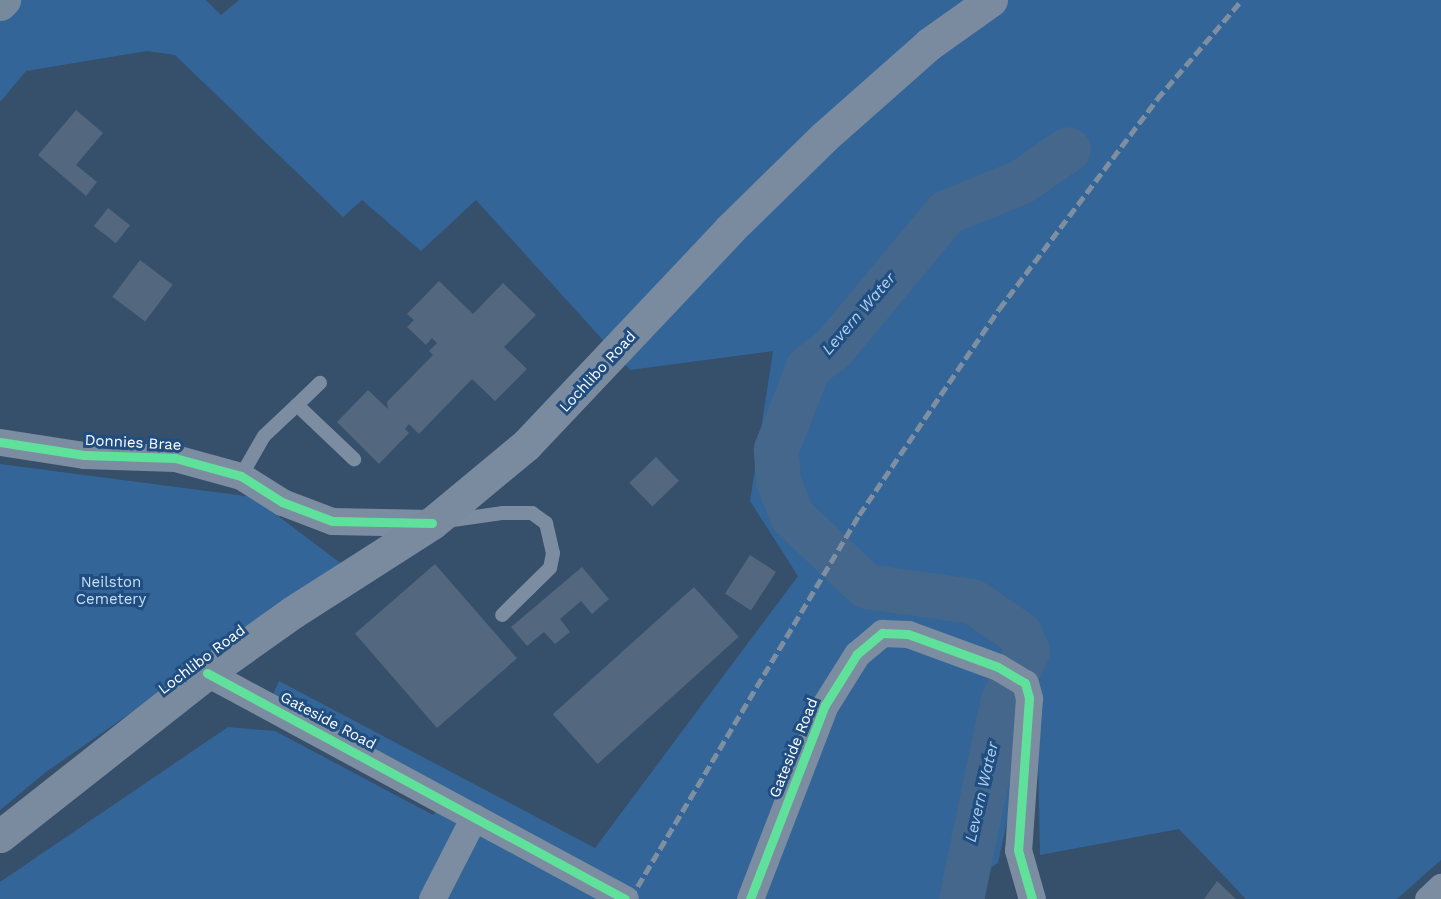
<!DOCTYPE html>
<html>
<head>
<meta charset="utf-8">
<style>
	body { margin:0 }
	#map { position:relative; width:1441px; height:899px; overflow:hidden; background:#364f6b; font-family:"Work Sans",sans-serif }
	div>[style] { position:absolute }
	.green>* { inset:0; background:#336598 }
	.river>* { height:45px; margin:-22.5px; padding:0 22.5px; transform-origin:22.5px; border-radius:22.5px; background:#45678b }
	.building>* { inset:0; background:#53687e; transform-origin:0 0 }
	.lane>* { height:14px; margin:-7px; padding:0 7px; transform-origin:7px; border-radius:7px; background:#7c8da1 }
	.street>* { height:27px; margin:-13.5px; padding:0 13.5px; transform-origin:13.5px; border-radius:13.5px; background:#7c8da1 }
	.secondary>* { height:33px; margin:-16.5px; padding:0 16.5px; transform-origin:16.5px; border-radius:16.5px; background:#77899d }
	.primary>* { height:33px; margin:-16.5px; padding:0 16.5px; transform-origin:16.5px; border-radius:16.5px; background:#7a8b9f }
	.rail>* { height:4.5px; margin-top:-2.25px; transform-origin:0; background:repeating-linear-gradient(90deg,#7d8fa1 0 10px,transparent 0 14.5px) }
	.cycleway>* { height:9px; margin:-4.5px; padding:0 4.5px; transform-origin:4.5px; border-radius:4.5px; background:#60e19b }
	span { translate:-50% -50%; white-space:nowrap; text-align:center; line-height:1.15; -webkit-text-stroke:6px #204e81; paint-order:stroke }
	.street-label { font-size:15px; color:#fff }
	.park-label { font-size:15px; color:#c9dff6 }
	.water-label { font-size:16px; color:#b0d0f0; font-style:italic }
</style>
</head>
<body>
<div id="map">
	<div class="green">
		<i style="clip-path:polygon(18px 0,206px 0,221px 15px,239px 0,1441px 0,1441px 860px,1397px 899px,1246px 899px,1179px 829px,1040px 855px,1038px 756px,1017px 776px,998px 863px,961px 887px,964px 899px,0 899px,0 882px,228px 727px,275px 731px,433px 815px,449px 795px,272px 696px,279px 681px,595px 848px,798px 576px,750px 501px,773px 351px,630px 370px,476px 200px,421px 251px,362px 200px,343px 217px,175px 55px,147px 51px,26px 71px,0 102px,0 18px)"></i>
		<i style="clip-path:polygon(0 464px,253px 497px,343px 565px,46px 772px,0 810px)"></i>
	</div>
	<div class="river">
		<i style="left:961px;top:899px;width:201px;rotate:-78.2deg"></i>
		<i style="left:1002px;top:702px;width:57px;rotate:-63.9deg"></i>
		<i style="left:1027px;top:651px;width:20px;rotate:-114deg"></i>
		<i style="left:1019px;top:633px;width:57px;rotate:-145.8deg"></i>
		<i style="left:972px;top:601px;width:107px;rotate:-171.9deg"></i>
		<i style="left:866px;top:586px;width:102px;rotate:-136.6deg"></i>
		<i style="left:792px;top:516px;width:38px;rotate:-112deg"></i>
		<i style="left:778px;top:481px;width:32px;rotate:-94deg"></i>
		<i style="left:776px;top:449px;width:88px;rotate:-68.7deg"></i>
		<i style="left:808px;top:367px;width:31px;rotate:-37deg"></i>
		<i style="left:833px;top:348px;width:177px;rotate:-50.3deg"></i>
		<i style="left:946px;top:212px;width:80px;rotate:-22.1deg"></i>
		<i style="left:1020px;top:182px;width:58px;rotate:-34.5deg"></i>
	</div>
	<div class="building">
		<i style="clip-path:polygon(76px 110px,103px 133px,76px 165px,97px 182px,86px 196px,38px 155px)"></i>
		<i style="left:108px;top:208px;width:28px;height:23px;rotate:38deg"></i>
		<i style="left:140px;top:260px;width:41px;height:46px;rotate:37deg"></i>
		<i style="clip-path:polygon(439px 281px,473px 314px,503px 283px,536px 315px,504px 347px,527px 369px,495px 401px,472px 379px,419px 434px,409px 424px,405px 429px,409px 433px,379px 464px,337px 422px,368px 390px,388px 409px,387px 402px,433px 355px,429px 351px,437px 343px,432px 338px,426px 345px,407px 327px,414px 320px,407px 314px)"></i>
		<i style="left:656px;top:457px;width:33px;height:37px;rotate:46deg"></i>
		<i style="left:750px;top:555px;width:31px;height:46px;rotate:33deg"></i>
		<i style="left:435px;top:564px;width:125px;height:106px;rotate:49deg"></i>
		<i style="clip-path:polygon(582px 567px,609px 599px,592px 614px,581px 601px,560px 619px,570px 632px,555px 644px,544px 632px,527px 646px,511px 627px)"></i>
		<i style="left:694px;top:587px;width:67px;height:190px;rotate:48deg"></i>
		<i style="clip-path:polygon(1217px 881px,1236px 899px,1204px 899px)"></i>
	</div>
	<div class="lane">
		<i style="left:297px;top:405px;width:32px;rotate:-44deg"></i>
		<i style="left:241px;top:476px;width:46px;rotate:-60.1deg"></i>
		<i style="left:264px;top:436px;width:45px;rotate:-43.2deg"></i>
		<i style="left:297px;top:405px;width:79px;rotate:43.5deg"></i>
		<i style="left:446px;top:521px;width:58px;rotate:-8deg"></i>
		<i style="left:503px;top:513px;width:29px"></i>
		<i style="left:532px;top:513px;width:17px;rotate:36deg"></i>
		<i style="left:546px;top:523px;width:31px;rotate:77deg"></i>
		<i style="left:553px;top:553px;width:15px;rotate:101deg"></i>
		<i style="left:550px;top:568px;width:67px;rotate:135.6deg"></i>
	</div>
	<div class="street">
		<i style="left:0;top:442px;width:85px;rotate:8.8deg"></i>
		<i style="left:84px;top:455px;width:91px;rotate:1.9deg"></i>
		<i style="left:175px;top:458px;width:68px;rotate:15.3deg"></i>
		<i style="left:241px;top:476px;width:49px;rotate:32.4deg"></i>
		<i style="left:282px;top:502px;width:53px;rotate:20.8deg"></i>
		<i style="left:332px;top:521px;width:100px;rotate:1.1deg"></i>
		<i style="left:207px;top:673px;width:475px;rotate:28.4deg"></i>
		<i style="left:432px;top:899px;width:92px;rotate:-62.9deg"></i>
		<i style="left:750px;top:899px;width:208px;rotate:-68.9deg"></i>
		<i style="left:825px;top:705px;width:60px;rotate:-57.9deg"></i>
		<i style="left:857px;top:654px;width:33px;rotate:-40deg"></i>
		<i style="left:882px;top:633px;width:26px;rotate:2deg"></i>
		<i style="left:908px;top:634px;width:96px;rotate:20.1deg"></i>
		<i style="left:998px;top:667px;width:31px;rotate:31deg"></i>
		<i style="left:1025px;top:683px;width:16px;rotate:75deg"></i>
		<i style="left:1029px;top:698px;width:152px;rotate:94.1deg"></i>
		<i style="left:1018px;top:850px;width:51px;rotate:74.1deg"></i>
		<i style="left:1428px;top:899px;width:18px;rotate:-43deg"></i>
	</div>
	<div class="secondary">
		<i style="left:0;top:4px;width:6px;rotate:-45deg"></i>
	</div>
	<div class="primary">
		<i style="left:0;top:836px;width:263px;rotate:-38.2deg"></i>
		<i style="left:207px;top:673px;width:105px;rotate:-35.3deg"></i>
		<i style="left:293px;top:612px;width:165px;rotate:-32.6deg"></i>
		<i style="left:432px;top:523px;width:122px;rotate:-39.7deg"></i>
		<i style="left:526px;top:445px;width:296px;rotate:-46.6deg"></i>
		<i style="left:729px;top:230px;width:133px;rotate:-44.4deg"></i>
		<i style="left:824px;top:137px;width:140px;rotate:-41.5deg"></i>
		<i style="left:929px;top:44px;width:76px;rotate:-35.4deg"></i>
	</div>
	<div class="rail">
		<i style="left:630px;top:899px;width:447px;rotate:-59.2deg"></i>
		<i style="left:859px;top:515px;width:249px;rotate:-55.8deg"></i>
		<i style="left:999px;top:309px;width:263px;rotate:-53deg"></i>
		<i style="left:1157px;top:99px;width:130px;rotate:-49.4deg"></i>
	</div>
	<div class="cycleway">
		<i style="left:0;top:442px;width:85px;rotate:8.8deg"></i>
		<i style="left:84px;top:455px;width:91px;rotate:1.9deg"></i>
		<i style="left:175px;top:458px;width:68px;rotate:15.3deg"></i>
		<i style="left:241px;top:476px;width:49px;rotate:32.4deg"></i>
		<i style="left:282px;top:502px;width:53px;rotate:20.8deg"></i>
		<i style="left:332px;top:521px;width:100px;rotate:1.1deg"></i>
		<i style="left:207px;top:673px;width:475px;rotate:28.4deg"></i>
		<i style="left:750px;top:899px;width:208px;rotate:-68.9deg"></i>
		<i style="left:825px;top:705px;width:60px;rotate:-57.9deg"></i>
		<i style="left:857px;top:654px;width:33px;rotate:-40deg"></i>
		<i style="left:882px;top:633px;width:26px;rotate:2deg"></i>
		<i style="left:908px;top:634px;width:96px;rotate:20.1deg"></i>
		<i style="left:998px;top:667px;width:31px;rotate:31deg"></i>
		<i style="left:1025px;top:683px;width:16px;rotate:75deg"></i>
		<i style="left:1029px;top:698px;width:152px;rotate:94.1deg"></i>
		<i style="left:1018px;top:850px;width:51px;rotate:74.1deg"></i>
	</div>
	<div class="street-label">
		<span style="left:598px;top:372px;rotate:-47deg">Lochlibo Road</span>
		<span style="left:133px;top:443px;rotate:3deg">Donnies Brae</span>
		<span style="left:202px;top:660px;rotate:-37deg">Lochlibo Road</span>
		<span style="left:328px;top:721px;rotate:28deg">Gateside Road</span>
		<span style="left:794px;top:748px;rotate:-68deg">Gateside Road</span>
	</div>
	<div class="park-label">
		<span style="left:111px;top:591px">Neilston<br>Cemetery</span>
	</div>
	<div class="water-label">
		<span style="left:859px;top:314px;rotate:-49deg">Levern Water</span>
		<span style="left:982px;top:792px;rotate:-77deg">Levern Water</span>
	</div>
</div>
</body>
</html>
